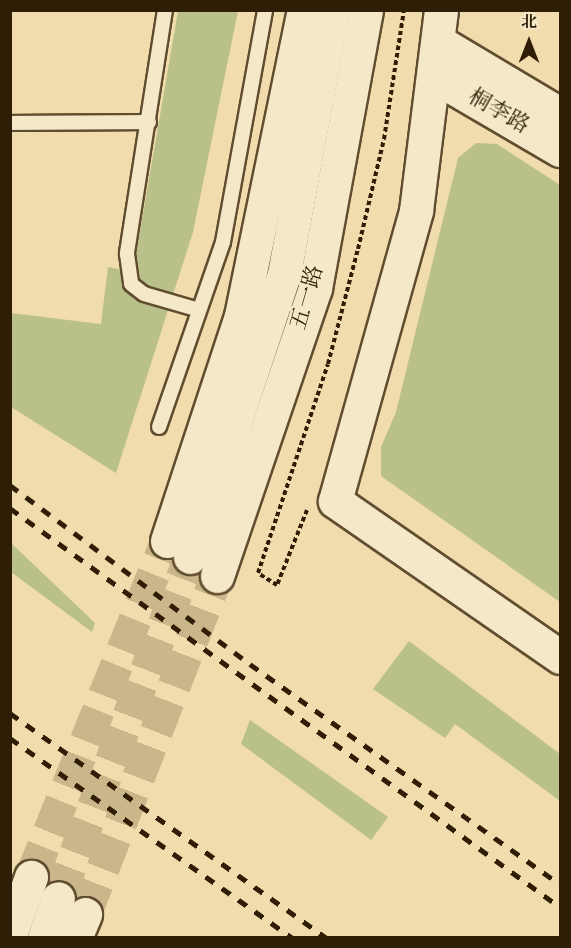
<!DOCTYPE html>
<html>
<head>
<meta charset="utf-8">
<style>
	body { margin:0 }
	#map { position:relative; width:571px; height:948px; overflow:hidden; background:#f0dcac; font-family:"Sorts Mill Goudy","Noto Serif SC",serif }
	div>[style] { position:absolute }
	.green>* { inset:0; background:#bac089 }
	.secondary-tunnel>* { height:33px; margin-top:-16.5px; transform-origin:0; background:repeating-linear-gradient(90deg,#cab68b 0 33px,transparent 0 49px) }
	.path>* { height:4px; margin-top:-2px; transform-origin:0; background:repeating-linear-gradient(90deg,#301d05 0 4.5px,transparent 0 7.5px) }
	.roads { filter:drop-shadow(2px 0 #604d2f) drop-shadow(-2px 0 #604d2f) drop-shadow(0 2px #604d2f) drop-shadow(0 -2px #604d2f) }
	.lane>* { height:14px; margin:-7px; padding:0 7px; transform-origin:7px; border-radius:7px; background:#f5e8c9 }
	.secondary>* { height:33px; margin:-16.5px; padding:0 16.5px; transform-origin:16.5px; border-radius:16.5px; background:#f5e8c9 }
	.rail>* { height:4.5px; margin-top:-2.25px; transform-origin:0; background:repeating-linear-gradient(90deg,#301d05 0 10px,transparent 0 20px) }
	span { translate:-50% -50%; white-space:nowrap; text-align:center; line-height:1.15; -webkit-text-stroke:5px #f5e8c9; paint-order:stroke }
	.street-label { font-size:22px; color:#301d05 }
	.frame { position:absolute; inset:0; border:12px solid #301d05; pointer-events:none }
	.north { position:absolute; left:499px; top:12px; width:60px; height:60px; -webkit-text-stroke:4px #f5e8c9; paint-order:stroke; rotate:0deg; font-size:16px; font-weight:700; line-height:24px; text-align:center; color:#301d05 }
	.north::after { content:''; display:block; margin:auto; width:21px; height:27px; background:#301d05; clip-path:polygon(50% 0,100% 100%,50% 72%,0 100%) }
</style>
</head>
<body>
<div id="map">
	<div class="green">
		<i style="clip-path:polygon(178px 11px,238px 11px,193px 232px,116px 473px,11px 407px,10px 313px,101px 324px,108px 267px,133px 272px)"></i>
		<i style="clip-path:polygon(476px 143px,497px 144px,560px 185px,560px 602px,381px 476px,381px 447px,396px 412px,458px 158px)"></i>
		<i style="clip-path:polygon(10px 542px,95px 623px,92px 632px,11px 572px)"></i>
		<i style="clip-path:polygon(409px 641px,560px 754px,560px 801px,455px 724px,445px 738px,373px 689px)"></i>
		<i style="clip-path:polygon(250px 720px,388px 817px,371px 840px,241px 744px)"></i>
	</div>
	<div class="secondary-tunnel">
		<i style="left:31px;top:877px;width:362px;rotate:-68deg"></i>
		<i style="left:58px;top:898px;width:366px;rotate:-68.8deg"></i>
		<i style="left:85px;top:914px;width:363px;rotate:-68.7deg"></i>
	</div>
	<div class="path">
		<i style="left:307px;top:510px;width:81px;rotate:111.8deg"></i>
		<i style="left:277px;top:585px;width:22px;rotate:-148deg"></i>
		<i style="left:258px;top:573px;width:220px;rotate:-71.5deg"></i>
		<i style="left:328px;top:364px;width:119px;rotate:-75.4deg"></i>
		<i style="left:358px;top:249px;width:113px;rotate:-76.7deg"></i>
		<i style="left:384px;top:139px;width:131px;rotate:-81.2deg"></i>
	</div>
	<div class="roads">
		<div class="lane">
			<i style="left:165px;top:10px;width:247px;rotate:98.9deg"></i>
			<i style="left:127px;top:254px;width:30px;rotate:82deg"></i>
			<i style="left:131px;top:284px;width:16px;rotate:38deg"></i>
			<i style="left:144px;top:294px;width:57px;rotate:16.2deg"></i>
			<i style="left:10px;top:123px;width:139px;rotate:-0.4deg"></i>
			<i style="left:159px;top:427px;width:196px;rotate:-70.9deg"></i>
			<i style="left:223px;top:242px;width:236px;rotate:-79.7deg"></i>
		</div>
		<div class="secondary">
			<i style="left:441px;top:10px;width:203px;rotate:97.1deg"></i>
			<i style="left:416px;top:211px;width:301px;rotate:105.6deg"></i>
			<i style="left:335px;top:501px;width:274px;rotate:34.7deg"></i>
			<i style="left:439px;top:42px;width:141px;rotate:30.8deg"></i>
			<i style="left:435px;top:77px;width:145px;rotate:30.3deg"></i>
			<i style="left:167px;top:541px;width:237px;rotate:-71.8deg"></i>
			<i style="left:241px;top:316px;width:312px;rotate:-78.4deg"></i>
			<i style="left:190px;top:557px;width:298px;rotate:-71.6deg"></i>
			<i style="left:284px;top:274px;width:269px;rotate:-79.5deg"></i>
			<i style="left:217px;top:576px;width:304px;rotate:-71.2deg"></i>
			<i style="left:315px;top:288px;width:283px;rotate:-79.6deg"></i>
			<i style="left:10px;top:935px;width:62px;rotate:-70.1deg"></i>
			<i style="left:44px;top:938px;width:42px;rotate:-70.7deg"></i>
			<i style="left:75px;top:938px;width:26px;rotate:-67deg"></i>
		</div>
	</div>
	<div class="rail">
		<i style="left:10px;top:485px;width:299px;rotate:36.7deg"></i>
		<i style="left:250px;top:664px;width:380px;rotate:35.4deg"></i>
		<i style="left:10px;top:508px;width:679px;rotate:35.96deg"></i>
		<i style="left:10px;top:713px;width:389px;rotate:35.4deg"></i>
		<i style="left:10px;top:738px;width:346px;rotate:35.3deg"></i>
	</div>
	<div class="street-label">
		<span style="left:498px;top:113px;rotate:30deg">桐李路</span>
		<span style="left:309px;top:298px;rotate:-74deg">五一路</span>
	</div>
	<div class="frame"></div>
	<div class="north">北</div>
</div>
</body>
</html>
